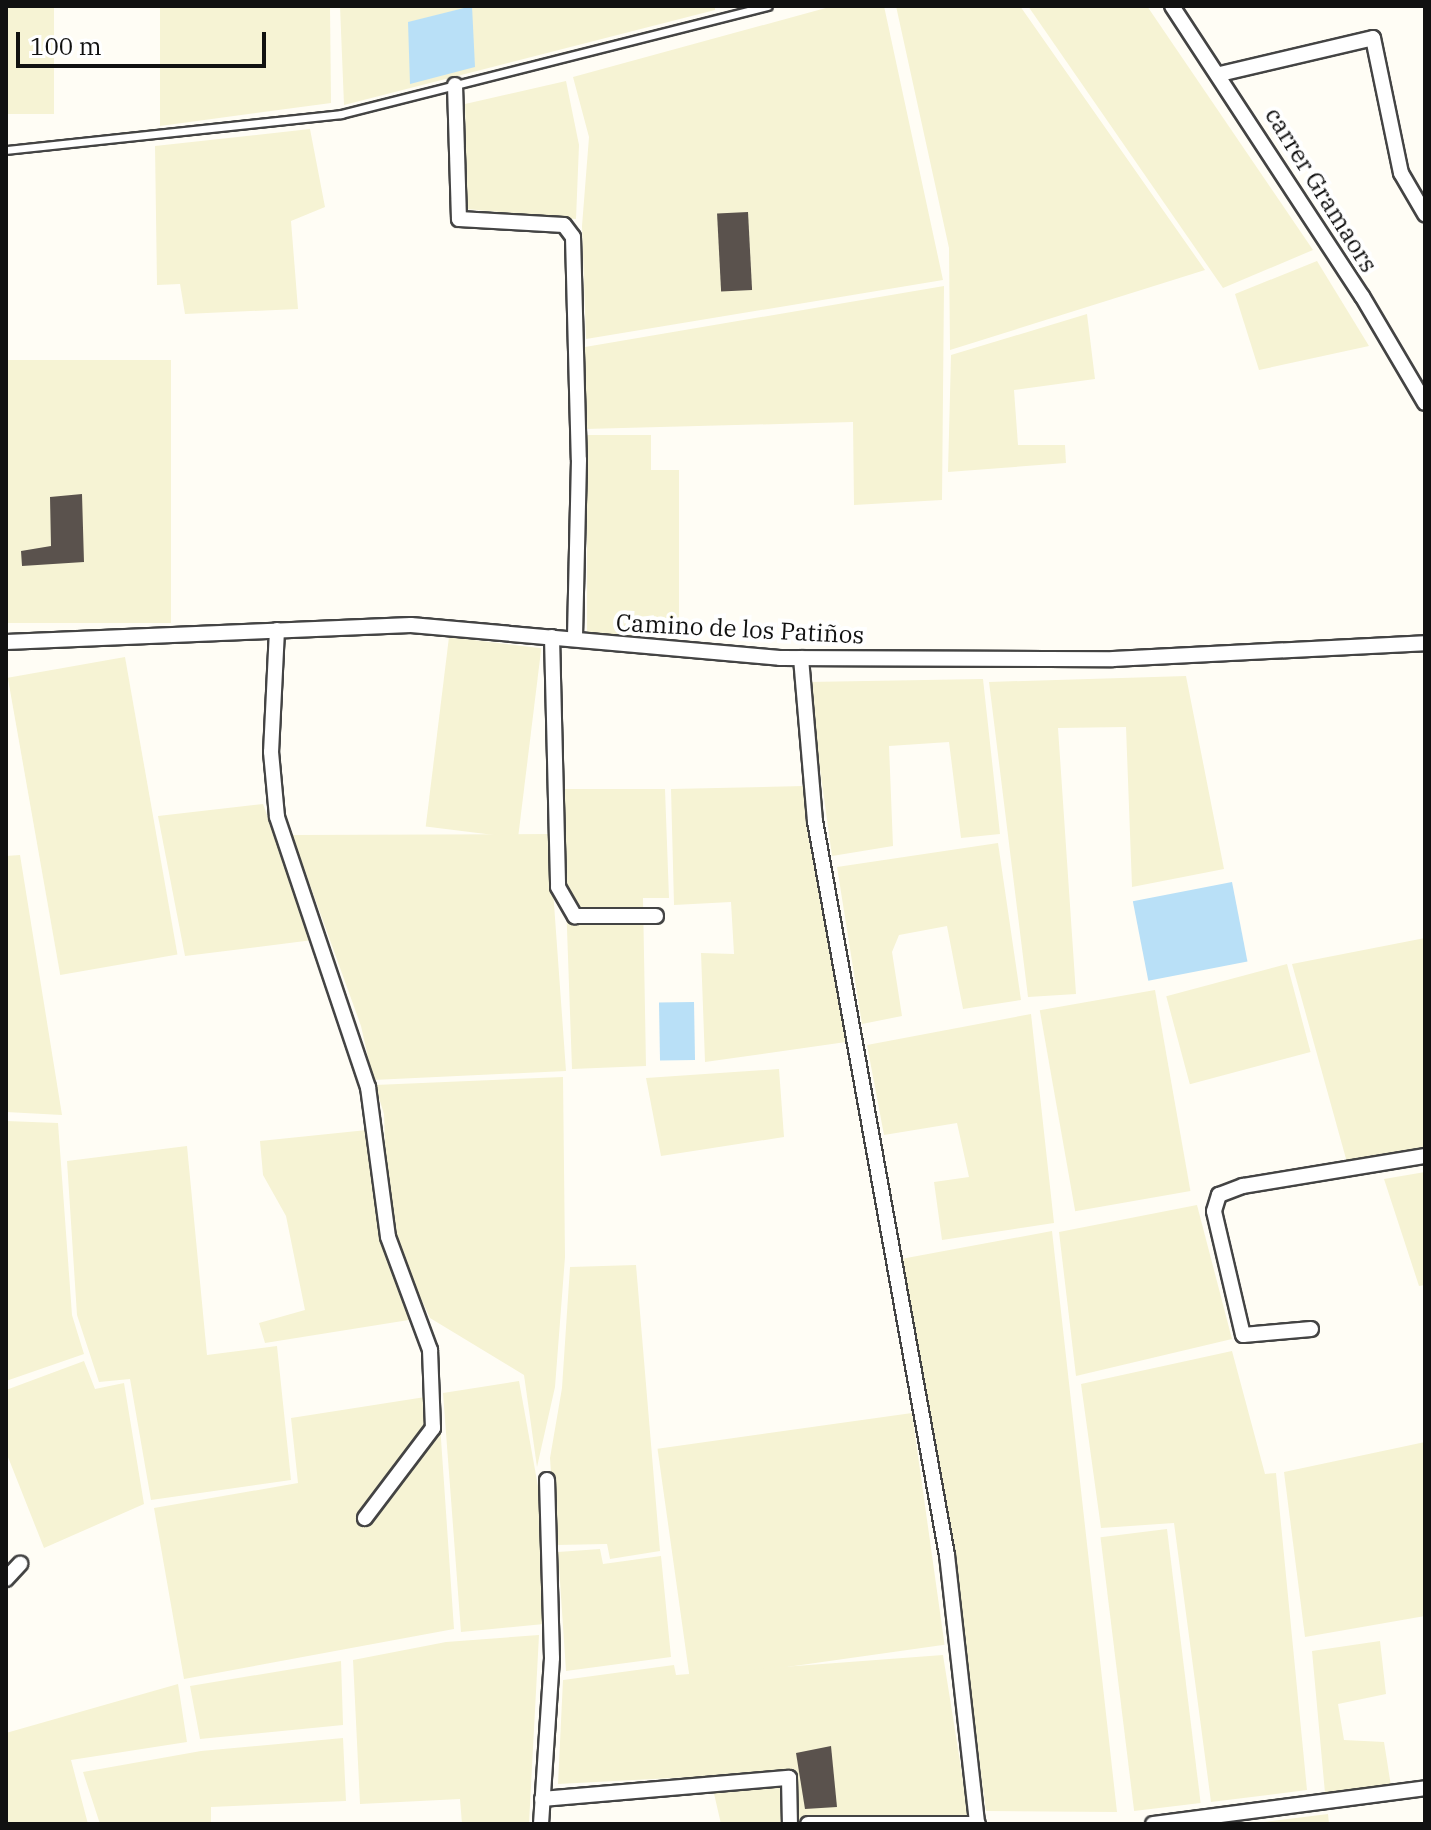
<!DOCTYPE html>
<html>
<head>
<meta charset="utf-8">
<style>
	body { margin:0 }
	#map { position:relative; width:1431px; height:1830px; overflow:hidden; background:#fffdf5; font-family:"IBM Plex Serif",serif }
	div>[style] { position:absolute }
	.farmland>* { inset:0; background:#f6f3d4; transform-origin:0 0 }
	.water>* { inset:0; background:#b9e0f7; transform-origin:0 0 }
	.building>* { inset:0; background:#5a524d; transform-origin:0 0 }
	.roads { filter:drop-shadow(2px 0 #444) drop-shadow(-2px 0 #444) drop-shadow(0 2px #444) drop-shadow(0 -2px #444) }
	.lane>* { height:7px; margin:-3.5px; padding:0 3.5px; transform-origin:3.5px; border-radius:3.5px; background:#fff }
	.street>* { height:14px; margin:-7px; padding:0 7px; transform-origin:7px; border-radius:7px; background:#fff }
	span { translate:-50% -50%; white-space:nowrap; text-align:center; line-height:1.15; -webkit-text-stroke:8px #fff; paint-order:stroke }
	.street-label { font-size:24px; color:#111 }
	.frame { position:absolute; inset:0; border:8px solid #111; pointer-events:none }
	.scale { position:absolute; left:16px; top:32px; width:250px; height:36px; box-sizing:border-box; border:4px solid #111; border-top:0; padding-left:10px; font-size:24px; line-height:28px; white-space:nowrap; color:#111; -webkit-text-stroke:6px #fff; paint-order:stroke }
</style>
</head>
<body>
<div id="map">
	<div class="farmland">
		<i style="left:6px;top:6px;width:48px;height:108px"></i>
		<i style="clip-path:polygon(160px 6px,330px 6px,331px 103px,160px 126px)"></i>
		<i style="clip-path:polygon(340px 6px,715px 6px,715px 10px,344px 105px)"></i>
		<i style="clip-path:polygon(833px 6px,884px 6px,943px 280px,586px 339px,582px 226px,589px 137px,573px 77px)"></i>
		<i style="clip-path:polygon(896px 6px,1020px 6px,1205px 270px,950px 350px,949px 248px)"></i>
		<i style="clip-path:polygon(1028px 6px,1147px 6px,1313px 250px,1223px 288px)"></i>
		<i style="clip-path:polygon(566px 81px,579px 145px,576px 219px,467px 209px,465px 104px)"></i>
		<i style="clip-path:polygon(310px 129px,325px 207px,291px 221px,298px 309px,185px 314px,180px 284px,157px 285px,155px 146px)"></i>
		<i style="clip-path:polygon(1317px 261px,1369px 346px,1259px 370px,1235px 294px)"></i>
		<i style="clip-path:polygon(944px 286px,942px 500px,854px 505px,853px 422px,585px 429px,585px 347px)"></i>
		<i style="clip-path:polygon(1087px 314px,1095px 379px,1014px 390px,1018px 445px,1065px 445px,1066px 463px,948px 472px,951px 355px)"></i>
		<i style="left:171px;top:360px;width:263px;height:165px;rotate:90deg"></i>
		<i style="clip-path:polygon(587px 435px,651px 435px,651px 470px,679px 470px,679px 636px,587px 634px)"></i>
		<i style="left:449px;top:637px;width:93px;height:191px;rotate:7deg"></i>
		<i style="left:125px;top:657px;width:302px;height:119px;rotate:80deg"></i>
		<i style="clip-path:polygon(1186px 676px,1224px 869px,1132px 887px,1126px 727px,1058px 728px,1076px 994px,1028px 997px,989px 682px)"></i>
		<i style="clip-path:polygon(983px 679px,1000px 834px,961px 838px,949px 742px,889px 746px,893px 846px,832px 856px,808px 682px)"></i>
		<i style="clip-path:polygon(804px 786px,846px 1042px,705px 1062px,701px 953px,734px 954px,731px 902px,674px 905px,671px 789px)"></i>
		<i style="clip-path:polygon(562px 789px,665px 789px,669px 898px,643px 898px,646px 1066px,572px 1069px)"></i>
		<i style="clip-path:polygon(263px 804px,313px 940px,185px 956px,158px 816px)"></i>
		<i style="clip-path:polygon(549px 834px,566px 1071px,373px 1080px,361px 1026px,292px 835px)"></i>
		<i style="clip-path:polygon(998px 843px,1021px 1000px,963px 1009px,947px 926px,899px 935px,892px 952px,902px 1016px,862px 1024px,837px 867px)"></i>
		<i style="clip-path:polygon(20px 855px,62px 1115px,6px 1112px,6px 856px)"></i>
		<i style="clip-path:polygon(1425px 938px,1425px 1151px,1348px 1166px,1292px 964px)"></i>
		<i style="left:1287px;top:964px;width:91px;height:125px;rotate:75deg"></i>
		<i style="left:1155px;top:990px;width:204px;height:117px;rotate:80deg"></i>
		<i style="clip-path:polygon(1031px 1014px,1054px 1223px,942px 1240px,934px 1182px,969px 1177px,957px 1123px,884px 1135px,867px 1045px)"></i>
		<i style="clip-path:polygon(779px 1069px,784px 1137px,661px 1156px,646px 1078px)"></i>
		<i style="clip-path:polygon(563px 1077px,565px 1257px,555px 1387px,537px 1467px,524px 1375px,430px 1318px,397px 1247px,386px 1178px,384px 1114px,375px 1085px)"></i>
		<i style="clip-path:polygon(6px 1121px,58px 1123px,72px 1315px,84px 1354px,6px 1381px)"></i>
		<i style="clip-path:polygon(367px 1130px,381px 1244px,415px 1319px,265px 1343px,259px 1323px,305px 1310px,286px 1216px,263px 1175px,260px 1141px)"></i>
		<i style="clip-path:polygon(187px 1146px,207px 1355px,277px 1346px,291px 1480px,151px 1500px,130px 1379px,99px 1382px,77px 1315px,67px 1161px)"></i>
		<i style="clip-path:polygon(1425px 1172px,1425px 1285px,1419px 1286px,1384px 1179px)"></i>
		<i style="clip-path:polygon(1197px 1205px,1232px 1339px,1076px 1376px,1059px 1232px)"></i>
		<i style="clip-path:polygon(1052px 1231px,1117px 1812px,986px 1811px,953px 1564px,901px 1259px)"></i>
		<i style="clip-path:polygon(636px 1265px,660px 1551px,610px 1559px,607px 1544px,556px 1545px,550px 1458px,562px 1388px,570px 1267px)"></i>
		<i style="clip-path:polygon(1232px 1351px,1265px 1474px,1276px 1473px,1307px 1790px,1211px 1802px,1174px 1523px,1101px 1528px,1081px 1384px)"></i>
		<i style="clip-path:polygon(84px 1361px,95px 1389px,124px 1383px,144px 1504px,44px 1548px,6px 1452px,6px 1390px)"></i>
		<i style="clip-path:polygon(519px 1381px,541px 1503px,544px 1624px,461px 1632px,443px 1393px)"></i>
		<i style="clip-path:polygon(438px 1395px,454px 1629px,184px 1679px,154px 1508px,298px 1483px,291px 1418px)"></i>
		<i style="left:912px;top:1413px;width:234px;height:257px;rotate:82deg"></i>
		<i style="clip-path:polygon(1425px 1442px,1425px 1616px,1305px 1637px,1284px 1472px)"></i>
		<i style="left:1167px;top:1529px;width:276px;height:67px;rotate:83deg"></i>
		<i style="clip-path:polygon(600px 1549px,603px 1564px,661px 1556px,671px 1657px,566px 1671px,558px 1552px)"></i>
		<i style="clip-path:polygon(539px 1635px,529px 1824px,462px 1824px,460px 1799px,360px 1804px,353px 1660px,446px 1642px)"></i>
		<i style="clip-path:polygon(1380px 1641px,1386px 1694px,1338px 1704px,1344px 1740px,1384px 1742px,1391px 1786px,1325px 1793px,1312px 1651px)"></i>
		<i style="clip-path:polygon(943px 1655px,970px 1824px,721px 1824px,710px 1776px,558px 1784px,563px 1680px,674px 1665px,676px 1675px)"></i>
		<i style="clip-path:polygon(341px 1661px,343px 1725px,200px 1739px,190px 1686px)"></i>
		<i style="clip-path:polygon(178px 1684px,187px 1742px,71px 1760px,88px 1824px,6px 1824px,6px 1733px)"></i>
		<i style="clip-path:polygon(343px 1738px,346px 1801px,211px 1807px,211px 1824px,100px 1824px,83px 1772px,201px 1751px)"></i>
		<i style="clip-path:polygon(1328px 1814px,1329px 1824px,1247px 1824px)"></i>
	</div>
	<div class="water">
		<i style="clip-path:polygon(472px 6px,475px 67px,410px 84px,408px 22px)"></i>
		<i style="left:1232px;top:882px;width:81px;height:101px;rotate:79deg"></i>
		<i style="left:694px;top:1002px;width:58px;height:35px;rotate:89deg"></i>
	</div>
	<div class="building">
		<i style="left:748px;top:212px;width:78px;height:31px;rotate:87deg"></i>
		<i style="clip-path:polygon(82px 494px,84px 562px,22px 566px,21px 551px,51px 546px,50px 497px)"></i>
		<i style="clip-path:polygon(831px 1746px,837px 1807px,805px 1809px,796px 1753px)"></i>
	</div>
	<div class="roads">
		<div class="lane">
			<i style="left:6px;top:150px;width:337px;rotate:-6.1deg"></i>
			<i style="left:341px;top:114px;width:440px;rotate:-14.2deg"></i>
		</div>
		<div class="street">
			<i style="left:1172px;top:6px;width:347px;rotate:56.8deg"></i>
			<i style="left:1362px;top:296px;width:124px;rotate:59.5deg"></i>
			<i style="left:1220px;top:74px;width:157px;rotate:-13.2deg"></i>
			<i style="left:1373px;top:38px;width:138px;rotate:78.3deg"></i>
			<i style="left:1401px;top:173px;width:48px;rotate:59.7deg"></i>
			<i style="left:455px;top:85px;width:134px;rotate:88.3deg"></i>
			<i style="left:459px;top:219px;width:105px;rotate:3.3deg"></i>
			<i style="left:564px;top:225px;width:15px;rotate:53deg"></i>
			<i style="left:573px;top:237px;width:223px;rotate:88.5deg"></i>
			<i style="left:579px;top:460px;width:179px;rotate:91.3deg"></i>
			<i style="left:277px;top:630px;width:122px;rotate:92.8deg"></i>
			<i style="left:271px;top:752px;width:65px;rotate:84.7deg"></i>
			<i style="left:277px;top:817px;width:285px;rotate:71.4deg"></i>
			<i style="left:368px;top:1087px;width:151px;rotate:82.4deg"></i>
			<i style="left:388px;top:1237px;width:121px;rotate:69.6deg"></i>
			<i style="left:430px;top:1350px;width:78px;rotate:87.8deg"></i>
			<i style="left:433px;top:1428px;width:113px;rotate:127.1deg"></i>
			<i style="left:552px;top:637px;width:250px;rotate:88.6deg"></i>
			<i style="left:558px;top:887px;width:34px;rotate:60deg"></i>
			<i style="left:575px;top:916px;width:81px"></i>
			<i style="left:6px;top:642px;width:405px;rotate:-2.4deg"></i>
			<i style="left:411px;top:625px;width:370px;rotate:5.1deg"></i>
			<i style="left:780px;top:658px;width:333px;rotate:0.2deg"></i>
			<i style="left:1113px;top:659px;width:312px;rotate:-2.9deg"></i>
			<i style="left:801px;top:658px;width:164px;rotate:85.1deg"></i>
			<i style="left:815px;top:821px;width:746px;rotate:79.81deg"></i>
			<i style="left:947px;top:1555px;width:271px;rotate:83.6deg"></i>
			<i style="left:1311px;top:1329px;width:68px;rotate:175deg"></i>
			<i style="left:1243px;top:1335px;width:127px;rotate:-103.2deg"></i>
			<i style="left:1214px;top:1211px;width:17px;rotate:-73deg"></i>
			<i style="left:1219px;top:1195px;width:26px;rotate:-21deg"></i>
			<i style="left:1243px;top:1186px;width:184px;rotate:-9.4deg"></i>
			<i style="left:6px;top:1579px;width:21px;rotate:-47deg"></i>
			<i style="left:542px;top:1799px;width:248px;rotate:-4.9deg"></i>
			<i style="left:789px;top:1778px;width:46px;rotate:88.8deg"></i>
			<i style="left:541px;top:1824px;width:166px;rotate:-86.2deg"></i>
			<i style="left:552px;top:1658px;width:178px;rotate:-91.6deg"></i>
			<i style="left:808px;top:1824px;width:170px"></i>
			<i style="left:1153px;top:1824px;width:274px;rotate:-7.5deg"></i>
		</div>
	</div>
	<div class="street-label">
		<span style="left:1321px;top:190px;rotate:58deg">carrer Gramaors</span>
		<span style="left:740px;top:629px;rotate:3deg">Camino de los Patiños</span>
	</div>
	<div class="frame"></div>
	<div class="scale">100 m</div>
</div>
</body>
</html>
